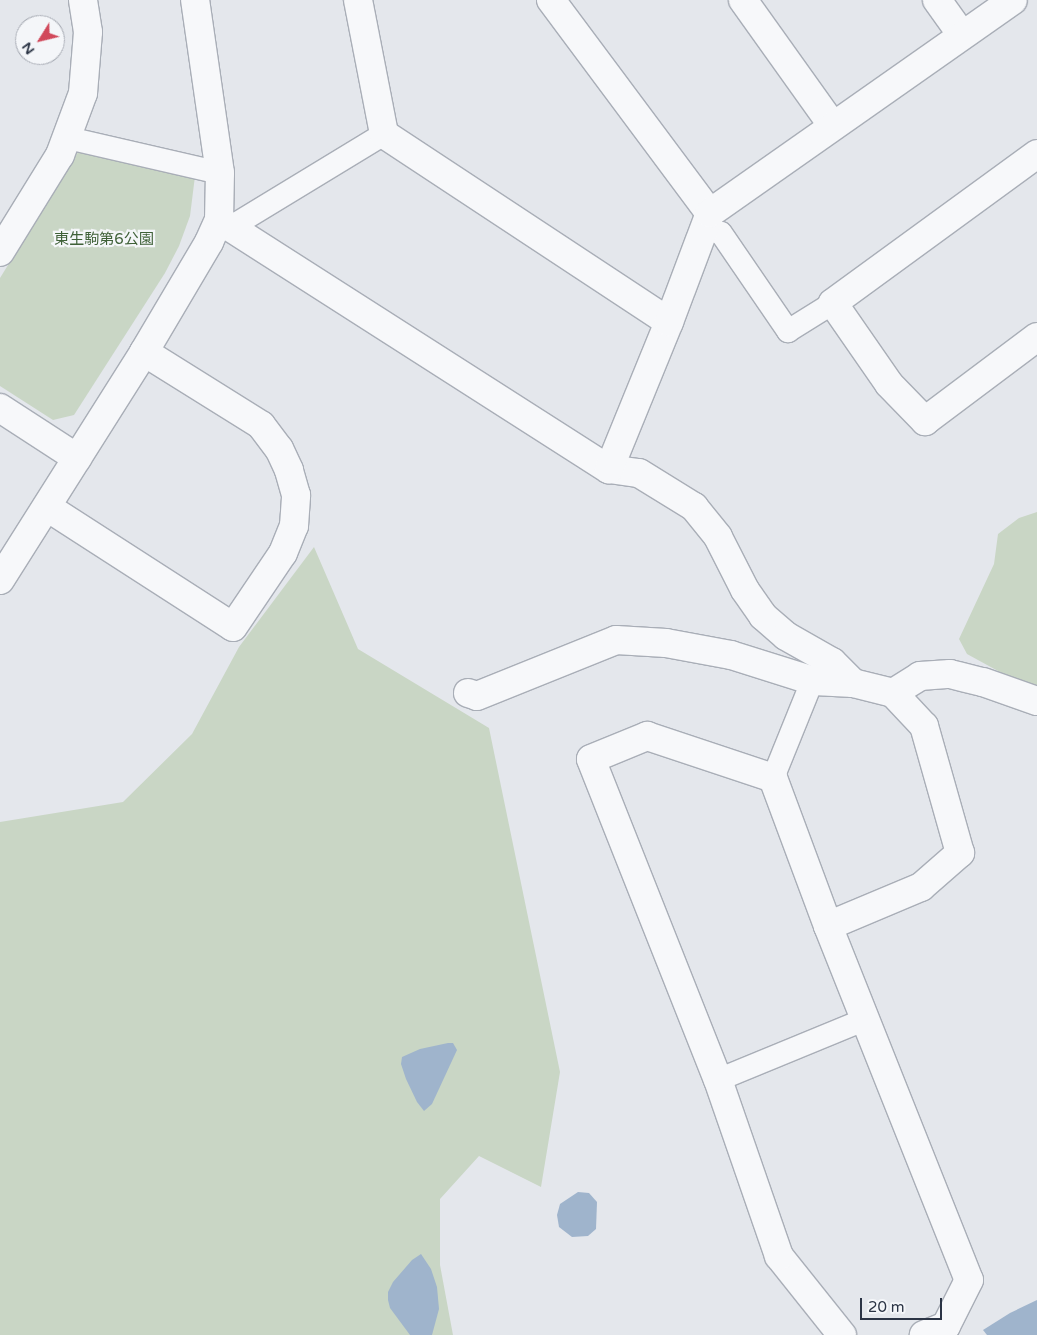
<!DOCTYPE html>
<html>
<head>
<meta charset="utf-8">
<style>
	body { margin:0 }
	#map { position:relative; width:1037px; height:1335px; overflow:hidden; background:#e4e7ec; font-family:"Varela Round","Noto Sans JP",sans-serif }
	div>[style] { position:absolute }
	.green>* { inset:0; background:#c9d6c5 }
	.water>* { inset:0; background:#9fb4cc }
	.roads { filter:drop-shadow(1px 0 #a9aeb7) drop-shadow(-1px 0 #a9aeb7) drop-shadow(0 1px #a9aeb7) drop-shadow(0 -1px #a9aeb7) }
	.pedestrian>* { height:22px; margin:-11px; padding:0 11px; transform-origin:11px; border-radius:11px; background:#f7f8fa }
	.minor>* { height:28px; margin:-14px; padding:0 14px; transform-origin:14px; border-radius:14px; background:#f7f8fa }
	span { translate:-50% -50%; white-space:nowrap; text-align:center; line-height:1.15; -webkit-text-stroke:4.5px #f4f6f9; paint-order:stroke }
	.park-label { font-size:15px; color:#3f6138 }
	.north { position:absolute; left:15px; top:15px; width:50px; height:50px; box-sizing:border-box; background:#f4f6f9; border:1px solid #a4a8b1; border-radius:50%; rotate:234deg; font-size:14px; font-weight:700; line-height:20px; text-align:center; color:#2b3445 }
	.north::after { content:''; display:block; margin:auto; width:18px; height:22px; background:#d1495b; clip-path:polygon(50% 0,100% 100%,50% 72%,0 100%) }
	.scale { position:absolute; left:860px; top:1298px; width:82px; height:22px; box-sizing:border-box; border:2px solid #2b3445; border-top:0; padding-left:6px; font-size:15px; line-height:18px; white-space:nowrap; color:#2b3445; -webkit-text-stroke:4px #f4f6f9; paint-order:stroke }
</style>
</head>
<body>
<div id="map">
	<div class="green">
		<i style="clip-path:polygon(80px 149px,195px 176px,190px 216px,179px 246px,165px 273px,74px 415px,53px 420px,0 386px,0 278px)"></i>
		<i style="clip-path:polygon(1037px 512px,1037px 687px,1009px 677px,967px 654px,959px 639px,994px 564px,998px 534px,1019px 518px)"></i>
		<i style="clip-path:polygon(314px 547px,358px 649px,489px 728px,560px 1072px,541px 1187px,479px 1156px,440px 1199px,440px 1265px,453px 1335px,0 1335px,0 822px,123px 802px,192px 734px,239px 647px)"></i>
	</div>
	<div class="water">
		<i style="clip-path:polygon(448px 1043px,453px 1043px,457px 1050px,432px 1104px,424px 1111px,417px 1102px,406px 1079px,401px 1064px,402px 1057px,420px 1049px)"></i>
		<i style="clip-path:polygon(578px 1192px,589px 1193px,597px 1202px,596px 1229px,588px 1236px,572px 1237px,559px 1227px,557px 1215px,560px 1204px)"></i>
		<i style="clip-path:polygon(421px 1254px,431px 1269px,437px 1287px,439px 1309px,432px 1335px,410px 1335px,390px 1308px,388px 1300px,388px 1292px,393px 1282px,412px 1260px)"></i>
		<i style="clip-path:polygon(1037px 1300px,1037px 1335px,987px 1335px,983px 1330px,1010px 1313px)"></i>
	</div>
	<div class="roads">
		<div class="pedestrian">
			<i style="left:68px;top:138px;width:156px;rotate:13deg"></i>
			<i style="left:231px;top:227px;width:179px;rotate:-31.3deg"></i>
			<i style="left:705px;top:229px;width:16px;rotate:14deg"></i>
			<i style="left:721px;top:233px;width:119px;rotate:55.6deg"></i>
			<i style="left:788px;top:331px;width:53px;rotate:-31.9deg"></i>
			<i style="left:773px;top:778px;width:96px;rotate:-68deg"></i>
			<i style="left:718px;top:1080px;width:160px;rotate:-22.4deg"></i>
		</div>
		<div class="minor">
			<i style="left:358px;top:0;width:136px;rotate:79deg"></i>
			<i style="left:384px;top:134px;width:341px;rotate:33.4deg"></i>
			<i style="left:551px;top:0;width:266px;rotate:53.3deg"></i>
			<i style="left:743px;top:0;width:153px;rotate:54.5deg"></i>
			<i style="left:937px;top:0;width:43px;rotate:54.5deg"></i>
			<i style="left:1037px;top:154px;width:253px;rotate:143.9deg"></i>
			<i style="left:833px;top:303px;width:98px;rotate:55.3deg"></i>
			<i style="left:889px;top:384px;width:52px;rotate:45.8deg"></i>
			<i style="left:925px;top:421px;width:140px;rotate:-36.9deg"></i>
			<i style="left:219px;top:220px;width:463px;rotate:32.6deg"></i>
			<i style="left:609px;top:469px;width:30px;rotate:8deg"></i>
			<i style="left:639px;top:473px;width:65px;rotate:31.7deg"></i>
			<i style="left:694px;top:507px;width:38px;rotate:51deg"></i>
			<i style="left:718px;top:537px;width:59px;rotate:63deg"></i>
			<i style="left:745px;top:590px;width:32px;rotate:55deg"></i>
			<i style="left:763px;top:616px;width:30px;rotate:41deg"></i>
			<i style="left:786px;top:636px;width:53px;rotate:29.5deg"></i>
			<i style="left:832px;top:662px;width:30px;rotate:45deg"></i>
			<i style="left:0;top:252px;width:114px;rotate:-58.3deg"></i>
			<i style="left:60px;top:155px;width:66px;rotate:-69.6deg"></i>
			<i style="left:83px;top:93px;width:61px;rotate:-85.3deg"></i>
			<i style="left:88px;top:32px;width:32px;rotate:-99deg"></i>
			<i style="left:0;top:408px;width:92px;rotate:33deg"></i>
			<i style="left:609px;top:469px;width:159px;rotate:-67.8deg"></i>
			<i style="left:669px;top:322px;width:116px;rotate:-69.4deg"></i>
			<i style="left:710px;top:213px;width:370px;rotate:-35.1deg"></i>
			<i style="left:47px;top:507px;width:221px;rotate:32.8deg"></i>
			<i style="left:233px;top:627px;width:89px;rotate:-56deg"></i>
			<i style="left:283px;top:553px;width:29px;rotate:-68deg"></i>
			<i style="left:294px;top:526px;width:31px;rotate:-86deg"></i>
			<i style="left:296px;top:495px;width:26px;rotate:-106deg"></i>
			<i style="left:289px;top:470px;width:23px;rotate:-115deg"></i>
			<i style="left:279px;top:449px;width:30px;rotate:-127deg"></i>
			<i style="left:261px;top:425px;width:138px;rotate:-148deg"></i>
			<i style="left:0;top:580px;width:270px;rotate:-57.7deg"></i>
			<i style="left:144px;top:352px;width:128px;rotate:-59.4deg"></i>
			<i style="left:209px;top:242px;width:24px;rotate:-66deg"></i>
			<i style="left:219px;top:220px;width:47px;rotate:-88.8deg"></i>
			<i style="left:220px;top:173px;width:175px;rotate:-98.2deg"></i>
			<i style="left:468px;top:693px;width:9px;rotate:18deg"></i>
			<i style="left:477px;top:696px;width:150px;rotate:-21.9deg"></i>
			<i style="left:616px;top:640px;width:50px;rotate:3.4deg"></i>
			<i style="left:666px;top:643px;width:66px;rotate:10.5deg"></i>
			<i style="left:731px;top:655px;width:87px;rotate:17.4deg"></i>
			<i style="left:814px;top:681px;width:39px;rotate:3deg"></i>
			<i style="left:853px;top:683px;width:41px;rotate:14deg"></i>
			<i style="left:893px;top:693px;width:32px;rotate:-32deg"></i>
			<i style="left:920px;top:676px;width:30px;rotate:-4deg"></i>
			<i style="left:950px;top:674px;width:34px;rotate:14deg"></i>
			<i style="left:983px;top:682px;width:57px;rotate:19.4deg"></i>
			<i style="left:828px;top:926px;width:101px;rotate:-22.8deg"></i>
			<i style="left:921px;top:887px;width:52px;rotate:-41.1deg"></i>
			<i style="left:960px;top:853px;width:132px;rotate:-105.8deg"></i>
			<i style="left:924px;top:726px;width:45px;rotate:-133.2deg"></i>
			<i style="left:842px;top:1335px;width:101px;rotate:-128.6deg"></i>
			<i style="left:779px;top:1256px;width:186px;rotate:-109.1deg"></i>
			<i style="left:718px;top:1080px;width:345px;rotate:-111.6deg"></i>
			<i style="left:591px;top:759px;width:61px;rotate:-22.3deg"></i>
			<i style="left:647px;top:736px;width:133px;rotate:18.4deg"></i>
			<i style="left:773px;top:778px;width:158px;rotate:69.6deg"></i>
			<i style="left:828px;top:926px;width:381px;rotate:68.3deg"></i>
			<i style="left:969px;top:1280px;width:51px;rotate:116.6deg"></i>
			<i style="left:946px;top:1326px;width:24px;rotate:158deg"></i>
		</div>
	</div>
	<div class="park-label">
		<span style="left:104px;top:240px">東生駒第6公園</span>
	</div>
	<div class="north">N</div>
	<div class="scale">20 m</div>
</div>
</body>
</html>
